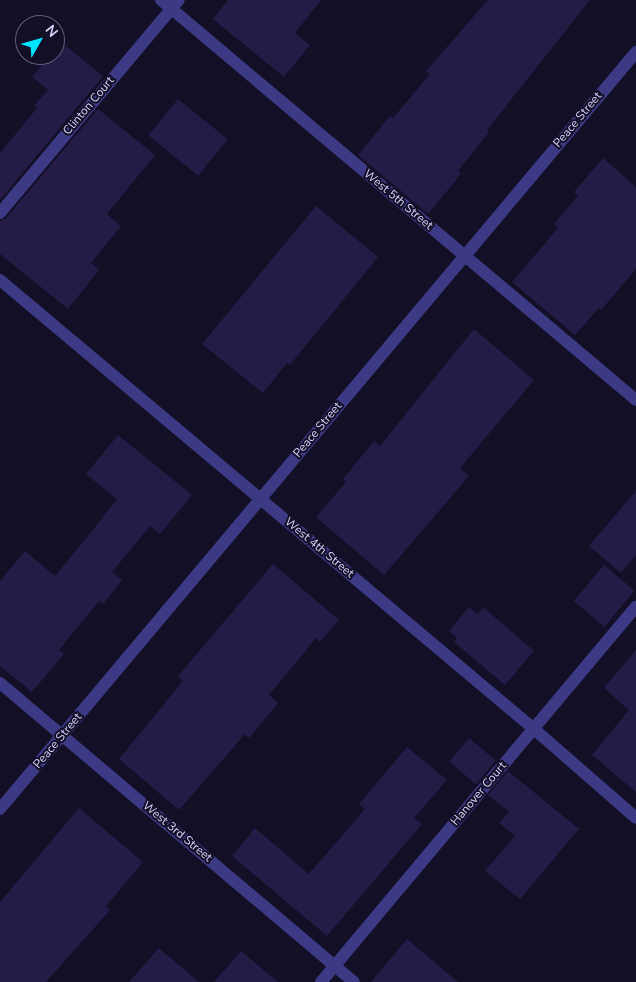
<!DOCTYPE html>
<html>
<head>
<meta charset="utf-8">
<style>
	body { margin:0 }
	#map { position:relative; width:636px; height:982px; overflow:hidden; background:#130f26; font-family:"Nunito Sans",sans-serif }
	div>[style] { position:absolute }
	.building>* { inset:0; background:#241b47; transform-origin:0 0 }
	.service>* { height:12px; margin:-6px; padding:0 6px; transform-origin:6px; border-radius:6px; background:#3d3a85 }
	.minor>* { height:12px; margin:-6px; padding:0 6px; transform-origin:6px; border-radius:6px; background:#3d3a85 }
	span { translate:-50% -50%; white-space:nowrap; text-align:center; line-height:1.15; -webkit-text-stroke:4px #130f26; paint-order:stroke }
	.street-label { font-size:12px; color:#d9d4ff }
	.north { position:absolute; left:15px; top:15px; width:50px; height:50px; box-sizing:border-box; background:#130f26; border:1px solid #625e7d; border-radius:50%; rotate:52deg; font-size:14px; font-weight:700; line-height:20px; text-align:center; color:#d9d4ff }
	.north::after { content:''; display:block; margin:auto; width:18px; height:22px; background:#00e5ff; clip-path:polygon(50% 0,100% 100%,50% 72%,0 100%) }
</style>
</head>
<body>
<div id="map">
	<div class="building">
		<i style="clip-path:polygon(228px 0,321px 0,295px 33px,310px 45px,284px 77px,213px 19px)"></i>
		<i style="clip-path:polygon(488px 0,590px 0,487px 130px,489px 132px,458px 171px,461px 174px,428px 214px,358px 155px,390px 116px,393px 118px,430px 74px,426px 71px)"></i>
		<i style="clip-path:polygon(61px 42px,103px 76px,0 200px,0 153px,37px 108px,34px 106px,48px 90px,32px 77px,50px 55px,55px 55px,55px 49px)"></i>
		<i style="left:178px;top:99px;width:64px;height:47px;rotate:39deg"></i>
		<i style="clip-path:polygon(98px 109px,155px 155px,107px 214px,121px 226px,91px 263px,99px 270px,68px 309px,0 254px,0 221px,6px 218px)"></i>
		<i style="clip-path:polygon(603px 158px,636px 187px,636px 269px,601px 310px,599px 308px,575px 335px,512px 282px,558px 228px,554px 224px,578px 196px,574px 192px)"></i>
		<i style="clip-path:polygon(316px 206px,378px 257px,290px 365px,287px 363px,263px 393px,202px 344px)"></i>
		<i style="clip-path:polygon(474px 329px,534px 380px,460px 468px,469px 476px,384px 575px,316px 517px,346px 482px,343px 479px,374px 441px,380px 446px)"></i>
		<i style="clip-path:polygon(118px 435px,192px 495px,160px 534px,150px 526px,112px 572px,122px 580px,103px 604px,99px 601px,59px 650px,64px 654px,32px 692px,0 666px,0 581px,25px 551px,55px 576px,88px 536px,117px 499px,86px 474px)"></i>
		<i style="clip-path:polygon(636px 491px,636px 555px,621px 573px,589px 546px)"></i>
		<i style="clip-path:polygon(273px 564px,339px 620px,320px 642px,316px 638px,269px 695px,278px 703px,249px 738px,245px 734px,179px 810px,119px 759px,183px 681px,178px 676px)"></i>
		<i style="left:604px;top:565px;width:40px;height:47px;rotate:40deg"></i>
		<i style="clip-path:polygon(469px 607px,478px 614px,483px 607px,534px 651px,505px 685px,454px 642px,457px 638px,449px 631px)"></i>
		<i style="clip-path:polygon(636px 650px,636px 792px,592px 755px,629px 710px,604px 688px)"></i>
		<i style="left:469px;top:738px;width:35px;height:31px;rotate:40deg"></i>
		<i style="clip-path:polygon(407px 747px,447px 780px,414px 818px,422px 824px,327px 936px,232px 856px,255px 828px,309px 874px,365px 809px,359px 804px)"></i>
		<i style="clip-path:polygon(508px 771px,579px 829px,520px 899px,485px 871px,515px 836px,499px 823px,509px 812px,488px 795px)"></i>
		<i style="clip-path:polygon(79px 808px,143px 862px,106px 906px,110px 910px,46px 982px,0 982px,0 902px)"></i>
		<i style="clip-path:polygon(407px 939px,458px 982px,371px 982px)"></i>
		<i style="clip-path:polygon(159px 948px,199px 982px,129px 982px)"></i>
		<i style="clip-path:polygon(241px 951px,278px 982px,214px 982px)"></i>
	</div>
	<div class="service">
		<i style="left:0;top:213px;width:278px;rotate:-50deg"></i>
		<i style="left:321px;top:982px;width:490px;rotate:-50deg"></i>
	</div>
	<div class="minor">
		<i style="left:161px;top:0;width:621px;rotate:40.1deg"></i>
		<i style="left:0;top:280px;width:698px;rotate:40.06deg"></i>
		<i style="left:534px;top:729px;width:135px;rotate:41.1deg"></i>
		<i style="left:0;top:683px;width:463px;rotate:40.2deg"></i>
		<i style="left:0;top:809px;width:989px;rotate:-49.96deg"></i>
	</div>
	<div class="street-label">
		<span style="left:89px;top:106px;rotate:-50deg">Clinton Court</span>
		<span style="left:578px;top:120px;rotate:-50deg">Peace Street</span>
		<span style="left:398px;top:200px;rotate:40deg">West 5th Street</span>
		<span style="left:318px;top:430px;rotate:-50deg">Peace Street</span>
		<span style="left:319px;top:548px;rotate:40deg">West 4th Street</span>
		<span style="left:58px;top:741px;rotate:-50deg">Peace Street</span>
		<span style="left:479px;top:794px;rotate:-50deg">Hanover Court</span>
		<span style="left:177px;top:832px;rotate:40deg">West 3rd Street</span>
	</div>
	<div class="north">N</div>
</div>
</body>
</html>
